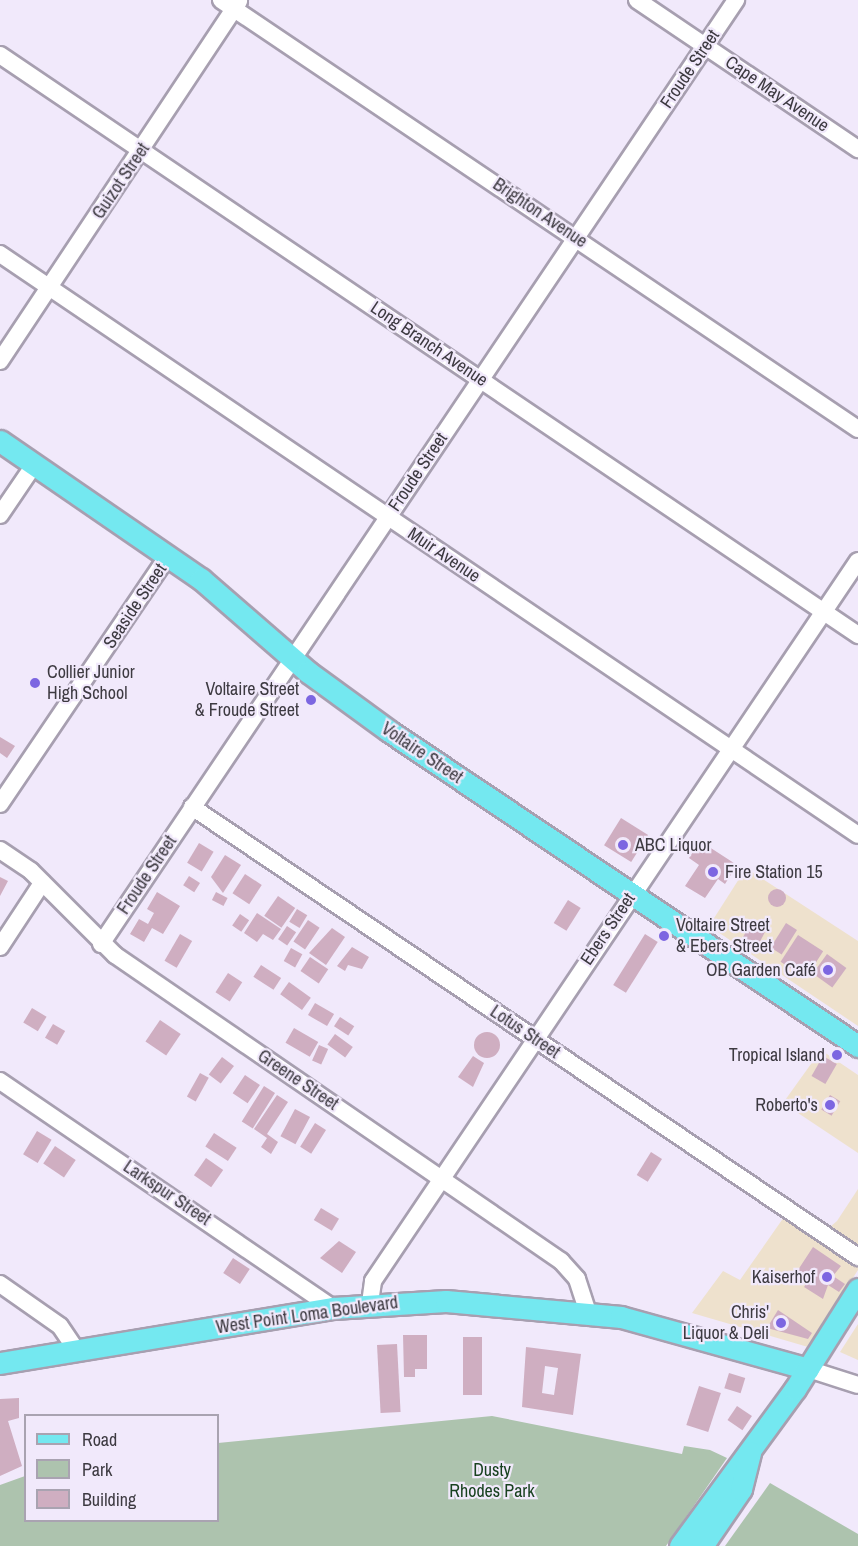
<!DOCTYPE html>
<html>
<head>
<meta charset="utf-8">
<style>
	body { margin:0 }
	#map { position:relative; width:858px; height:1546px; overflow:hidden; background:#f1e9fb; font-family:"Archivo Narrow",sans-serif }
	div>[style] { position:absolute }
	.commercial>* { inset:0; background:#eee1cd }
	.green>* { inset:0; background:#adc3ae }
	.building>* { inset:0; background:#cfaec1; transform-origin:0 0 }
	.round { border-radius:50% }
	.roads { filter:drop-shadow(2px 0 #a79fb0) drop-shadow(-2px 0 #a79fb0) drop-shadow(0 2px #a79fb0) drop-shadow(0 -2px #a79fb0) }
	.minor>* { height:16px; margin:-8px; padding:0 8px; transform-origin:8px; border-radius:8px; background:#fff }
	.major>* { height:21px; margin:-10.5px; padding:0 10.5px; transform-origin:10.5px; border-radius:10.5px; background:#74e8f0 }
	.dots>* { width:16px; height:16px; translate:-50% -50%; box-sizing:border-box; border:3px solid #f1e9fb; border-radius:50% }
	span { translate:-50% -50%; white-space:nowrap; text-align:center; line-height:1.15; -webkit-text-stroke:4.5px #f1e9fb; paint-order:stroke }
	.street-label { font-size:18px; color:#3d3a41 }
	.poi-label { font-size:18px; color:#3d3a41 }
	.left { translate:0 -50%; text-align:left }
	.right { translate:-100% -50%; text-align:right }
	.park-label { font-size:18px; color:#194220 }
	.legend { position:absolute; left:24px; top:1414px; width:195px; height:108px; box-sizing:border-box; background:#f1e9fb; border:2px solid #a9a3b1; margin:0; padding:8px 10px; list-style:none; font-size:18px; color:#3d3a41 }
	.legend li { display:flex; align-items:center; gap:12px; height:30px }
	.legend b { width:30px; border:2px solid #a9a3b1 }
</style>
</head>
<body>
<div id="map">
	<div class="commercial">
		<i style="clip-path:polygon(746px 868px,858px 941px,858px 1026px,709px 926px)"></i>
		<i style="clip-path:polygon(821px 1050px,858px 1075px,858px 1153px,783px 1103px)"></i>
		<i style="clip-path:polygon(858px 1189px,858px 1270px,808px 1347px,692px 1313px,723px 1271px,740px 1280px,784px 1217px,817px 1238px,837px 1221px)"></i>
		<i style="clip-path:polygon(858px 1324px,858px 1360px,840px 1352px)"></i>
	</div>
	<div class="green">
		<i style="clip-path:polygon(492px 1416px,682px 1454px,684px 1446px,710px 1450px,727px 1458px,666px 1546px,0 1546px,0 1485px,25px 1476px,26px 1520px,218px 1520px,218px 1443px)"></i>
		<i style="clip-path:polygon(770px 1483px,858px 1534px,858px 1546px,725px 1546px)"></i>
	</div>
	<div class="building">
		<i style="clip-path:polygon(0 737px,15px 746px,7px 758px,0 753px)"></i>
		<i style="left:621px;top:818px;width:32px;height:32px;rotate:32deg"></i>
		<i style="clip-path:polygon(700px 841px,737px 865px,725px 884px,718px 879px,705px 898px,685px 886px,699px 865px,689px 858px)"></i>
		<i style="left:199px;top:843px;width:17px;height:23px;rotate:31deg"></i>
		<i style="clip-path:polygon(225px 855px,241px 865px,223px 893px,211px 877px)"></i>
		<i style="left:245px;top:874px;width:20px;height:23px;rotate:33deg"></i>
		<i style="left:189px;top:876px;width:13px;height:11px;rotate:32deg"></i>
		<i style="clip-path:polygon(0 877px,8px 881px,0 896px)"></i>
		<i class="round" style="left:768px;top:889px;width:18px;height:18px"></i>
		<i style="clip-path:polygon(157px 892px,180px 906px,163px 934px,152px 928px,144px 942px,130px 934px,139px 919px,148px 924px,154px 913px,147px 909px)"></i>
		<i style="left:216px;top:892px;width:13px;height:9px;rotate:27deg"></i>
		<i style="left:278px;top:896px;width:21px;height:24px;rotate:35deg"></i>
		<i style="left:568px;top:900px;width:15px;height:27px;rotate:32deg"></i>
		<i style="left:297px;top:909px;width:12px;height:15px;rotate:31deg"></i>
		<i style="clip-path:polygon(257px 913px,281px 929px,273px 940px,263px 934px,257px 942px,244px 933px)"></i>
		<i style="left:240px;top:914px;width:11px;height:14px;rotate:34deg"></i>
		<i style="left:308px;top:920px;width:14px;height:26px;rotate:34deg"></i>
		<i style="left:786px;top:923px;width:13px;height:29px;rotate:32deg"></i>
		<i style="left:750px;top:924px;width:17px;height:18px;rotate:28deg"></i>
		<i style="left:287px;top:926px;width:11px;height:16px;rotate:34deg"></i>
		<i style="clip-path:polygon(332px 928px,345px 937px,326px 965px,309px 953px)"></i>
		<i style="left:180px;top:934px;width:14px;height:31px;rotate:30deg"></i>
		<i style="left:645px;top:934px;width:15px;height:60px;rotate:32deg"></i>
		<i style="left:798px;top:935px;width:30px;height:32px;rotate:33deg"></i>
		<i style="clip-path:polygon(352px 947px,369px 957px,362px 969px,348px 965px,345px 971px,337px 966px)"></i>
		<i style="left:291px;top:948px;width:13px;height:15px;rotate:29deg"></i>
		<i style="left:827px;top:954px;width:24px;height:24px;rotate:36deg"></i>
		<i style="left:310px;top:957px;width:22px;height:17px;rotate:34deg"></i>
		<i style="left:261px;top:965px;width:24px;height:14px;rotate:33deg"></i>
		<i style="left:228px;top:973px;width:17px;height:23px;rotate:33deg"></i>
		<i style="left:289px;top:982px;width:27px;height:15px;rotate:36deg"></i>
		<i style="left:315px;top:1003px;width:22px;height:14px;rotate:30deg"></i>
		<i style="left:32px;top:1008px;width:17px;height:17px;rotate:31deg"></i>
		<i style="left:340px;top:1017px;width:17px;height:11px;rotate:33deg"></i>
		<i style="left:160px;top:1020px;width:25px;height:26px;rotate:34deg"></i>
		<i style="left:53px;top:1024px;width:14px;height:16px;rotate:30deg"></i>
		<i style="left:294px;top:1028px;width:28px;height:17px;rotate:30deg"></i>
		<i class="round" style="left:474px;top:1032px;width:26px;height:26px"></i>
		<i style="left:335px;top:1034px;width:22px;height:13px;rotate:36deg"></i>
		<i style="left:319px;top:1045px;width:10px;height:17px;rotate:24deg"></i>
		<i style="clip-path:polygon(473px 1056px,484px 1063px,473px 1087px,458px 1077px)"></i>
		<i style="left:823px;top:1056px;width:16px;height:23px;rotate:30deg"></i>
		<i style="left:222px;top:1057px;width:15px;height:22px;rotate:37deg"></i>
		<i style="left:200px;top:1073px;width:10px;height:27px;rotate:29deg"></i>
		<i style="left:245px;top:1075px;width:18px;height:22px;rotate:34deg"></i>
		<i style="left:264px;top:1086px;width:13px;height:42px;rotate:32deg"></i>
		<i style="clip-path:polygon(277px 1095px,288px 1102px,267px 1134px,278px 1142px,271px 1154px,261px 1147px,267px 1138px,254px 1129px)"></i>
		<i style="left:830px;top:1095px;width:12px;height:17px;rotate:31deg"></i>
		<i style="left:295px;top:1109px;width:17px;height:31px;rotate:28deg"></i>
		<i style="left:315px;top:1123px;width:13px;height:28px;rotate:32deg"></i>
		<i style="left:37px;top:1131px;width:17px;height:27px;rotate:31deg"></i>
		<i style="left:214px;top:1133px;width:27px;height:16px;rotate:33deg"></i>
		<i style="left:55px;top:1146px;width:25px;height:21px;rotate:34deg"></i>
		<i style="left:651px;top:1152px;width:13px;height:27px;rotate:32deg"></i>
		<i style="left:206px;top:1158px;width:21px;height:21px;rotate:35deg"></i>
		<i style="left:321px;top:1208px;width:21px;height:14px;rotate:31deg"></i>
		<i style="clip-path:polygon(339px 1241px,356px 1252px,342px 1273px,320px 1258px)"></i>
		<i style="clip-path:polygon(813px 1247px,841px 1266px,833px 1276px,845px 1284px,839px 1292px,828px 1285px,823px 1299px,804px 1287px,810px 1279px,796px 1273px)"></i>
		<i style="left:233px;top:1258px;width:20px;height:18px;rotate:33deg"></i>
		<i style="clip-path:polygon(778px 1310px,812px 1333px,808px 1339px,767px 1328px)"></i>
		<i style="clip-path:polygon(403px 1335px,427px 1335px,427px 1369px,415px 1369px,415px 1377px,404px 1377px)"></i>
		<i style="left:463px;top:1337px;width:19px;height:58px"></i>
		<i style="left:397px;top:1344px;width:68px;height:20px;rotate:87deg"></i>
		<i style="clip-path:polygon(evenodd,526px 1347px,581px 1354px,573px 1415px,522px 1407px,526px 1347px,545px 1366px,558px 1368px,554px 1395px,542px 1393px,545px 1366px)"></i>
		<i style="left:729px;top:1373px;width:17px;height:16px;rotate:17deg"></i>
		<i style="left:699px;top:1386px;width:23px;height:41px;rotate:18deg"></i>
		<i style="clip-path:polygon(19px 1398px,19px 1418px,8px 1421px,22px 1466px,0 1476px,0 1399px)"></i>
		<i style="left:737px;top:1406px;width:18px;height:17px;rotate:34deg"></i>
	</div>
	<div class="roads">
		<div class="minor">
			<i style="left:221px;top:0;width:768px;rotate:33.96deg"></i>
			<i style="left:637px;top:0;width:267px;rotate:34deg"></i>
			<i style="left:0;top:55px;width:1036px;rotate:34.06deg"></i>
			<i style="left:0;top:254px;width:1036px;rotate:34.1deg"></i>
			<i style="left:0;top:361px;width:432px;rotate:-56.4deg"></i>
			<i style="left:0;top:515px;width:60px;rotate:-55.8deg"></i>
			<i style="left:0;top:804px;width:300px;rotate:-55.9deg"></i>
			<i style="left:192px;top:807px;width:804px;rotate:34.05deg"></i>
			<i style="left:0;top:850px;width:37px;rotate:34deg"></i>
			<i style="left:31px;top:871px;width:119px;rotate:45deg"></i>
			<i style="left:115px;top:955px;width:541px;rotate:34.45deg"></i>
			<i style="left:561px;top:1261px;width:24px;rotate:48deg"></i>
			<i style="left:577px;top:1279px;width:35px;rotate:72deg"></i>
			<i style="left:101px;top:944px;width:1138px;rotate:-56.07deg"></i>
			<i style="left:0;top:947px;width:77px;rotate:-56.7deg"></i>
			<i style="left:0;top:1081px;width:403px;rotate:34.3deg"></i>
			<i style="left:0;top:1284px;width:73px;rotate:35deg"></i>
			<i style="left:60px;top:1326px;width:29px;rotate:56deg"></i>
			<i style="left:370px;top:1303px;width:22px;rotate:-82deg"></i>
			<i style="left:373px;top:1281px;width:868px;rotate:-56.04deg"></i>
			<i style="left:808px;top:1369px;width:52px;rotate:17.7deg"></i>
		</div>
		<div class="major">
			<i style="left:0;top:441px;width:244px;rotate:34.5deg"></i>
			<i style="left:201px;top:579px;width:142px;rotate:41deg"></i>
			<i style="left:308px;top:672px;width:100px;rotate:36.1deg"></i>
			<i style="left:389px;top:731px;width:565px;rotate:33.89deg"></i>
			<i style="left:0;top:1363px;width:338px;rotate:-9.4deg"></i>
			<i style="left:333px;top:1308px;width:113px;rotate:-3.5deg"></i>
			<i style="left:446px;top:1301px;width:176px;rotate:5.2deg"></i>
			<i style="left:621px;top:1317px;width:194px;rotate:15.5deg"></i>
			<i style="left:680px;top:1546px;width:195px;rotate:-53.8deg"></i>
			<i style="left:795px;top:1389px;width:118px;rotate:-57.8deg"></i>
			<i style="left:702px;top:1546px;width:69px;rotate:-55.6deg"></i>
			<i style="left:741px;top:1489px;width:38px;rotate:-76deg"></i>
		</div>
	</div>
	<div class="dots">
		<i style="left:35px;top:683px;background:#7c66e1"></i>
		<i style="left:311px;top:700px;background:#7c66e1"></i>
		<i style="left:623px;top:845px;background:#7c66e1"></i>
		<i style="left:713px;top:872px;background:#7c66e1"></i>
		<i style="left:664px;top:936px;background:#7c66e1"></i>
		<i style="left:828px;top:970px;background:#7c66e1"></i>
		<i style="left:837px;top:1055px;background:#7c66e1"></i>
		<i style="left:830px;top:1105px;background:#7c66e1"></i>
		<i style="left:827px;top:1277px;background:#7c66e1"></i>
		<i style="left:781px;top:1323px;background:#7c66e1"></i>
	</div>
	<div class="street-label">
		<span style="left:690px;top:69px;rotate:-56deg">Froude Street</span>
		<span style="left:777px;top:94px;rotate:34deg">Cape May Avenue</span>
		<span style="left:121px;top:181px;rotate:-56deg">Guizot Street</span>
		<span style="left:540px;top:213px;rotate:34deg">Brighton Avenue</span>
		<span style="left:429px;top:344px;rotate:34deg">Long Branch Avenue</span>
		<span style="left:418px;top:472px;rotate:-56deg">Froude Street</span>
		<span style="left:444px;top:555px;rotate:34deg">Muir Avenue</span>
		<span style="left:135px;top:606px;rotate:-56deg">Seaside Street</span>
		<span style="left:422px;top:753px;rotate:34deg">Voltaire Street</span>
		<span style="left:147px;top:875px;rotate:-56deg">Froude Street</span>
		<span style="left:608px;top:929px;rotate:-56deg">Ebers Street</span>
		<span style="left:525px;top:1032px;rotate:34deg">Lotus Street</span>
		<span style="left:298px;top:1080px;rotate:34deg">Greene Street</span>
		<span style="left:167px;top:1193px;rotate:34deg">Larkspur Street</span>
		<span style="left:307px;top:1315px;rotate:-8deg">West Point Loma Boulevard</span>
	</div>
	<div class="poi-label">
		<span class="left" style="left:47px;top:683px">Collier Junior<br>High School</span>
		<span class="right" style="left:299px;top:700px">Voltaire Street<br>&amp; Froude Street</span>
		<span class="left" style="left:635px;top:845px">ABC Liquor</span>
		<span class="left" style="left:725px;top:872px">Fire Station 15</span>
		<span class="left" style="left:676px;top:936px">Voltaire Street<br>&amp; Ebers Street</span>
		<span class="right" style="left:816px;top:970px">OB Garden Café</span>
		<span class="right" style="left:825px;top:1055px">Tropical Island</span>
		<span class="right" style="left:818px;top:1105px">Roberto's</span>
		<span class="right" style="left:815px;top:1277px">Kaiserhof</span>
		<span class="right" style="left:769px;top:1323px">Chris'<br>Liquor &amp; Deli</span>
	</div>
	<div class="park-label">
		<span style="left:492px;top:1481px">Dusty<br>Rhodes Park</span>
	</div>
	<ul class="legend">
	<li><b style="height:8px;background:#74e8f0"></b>Road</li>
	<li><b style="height:16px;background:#adc3ae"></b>Park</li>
	<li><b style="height:16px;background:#cfaec1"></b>Building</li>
	</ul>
</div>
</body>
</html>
